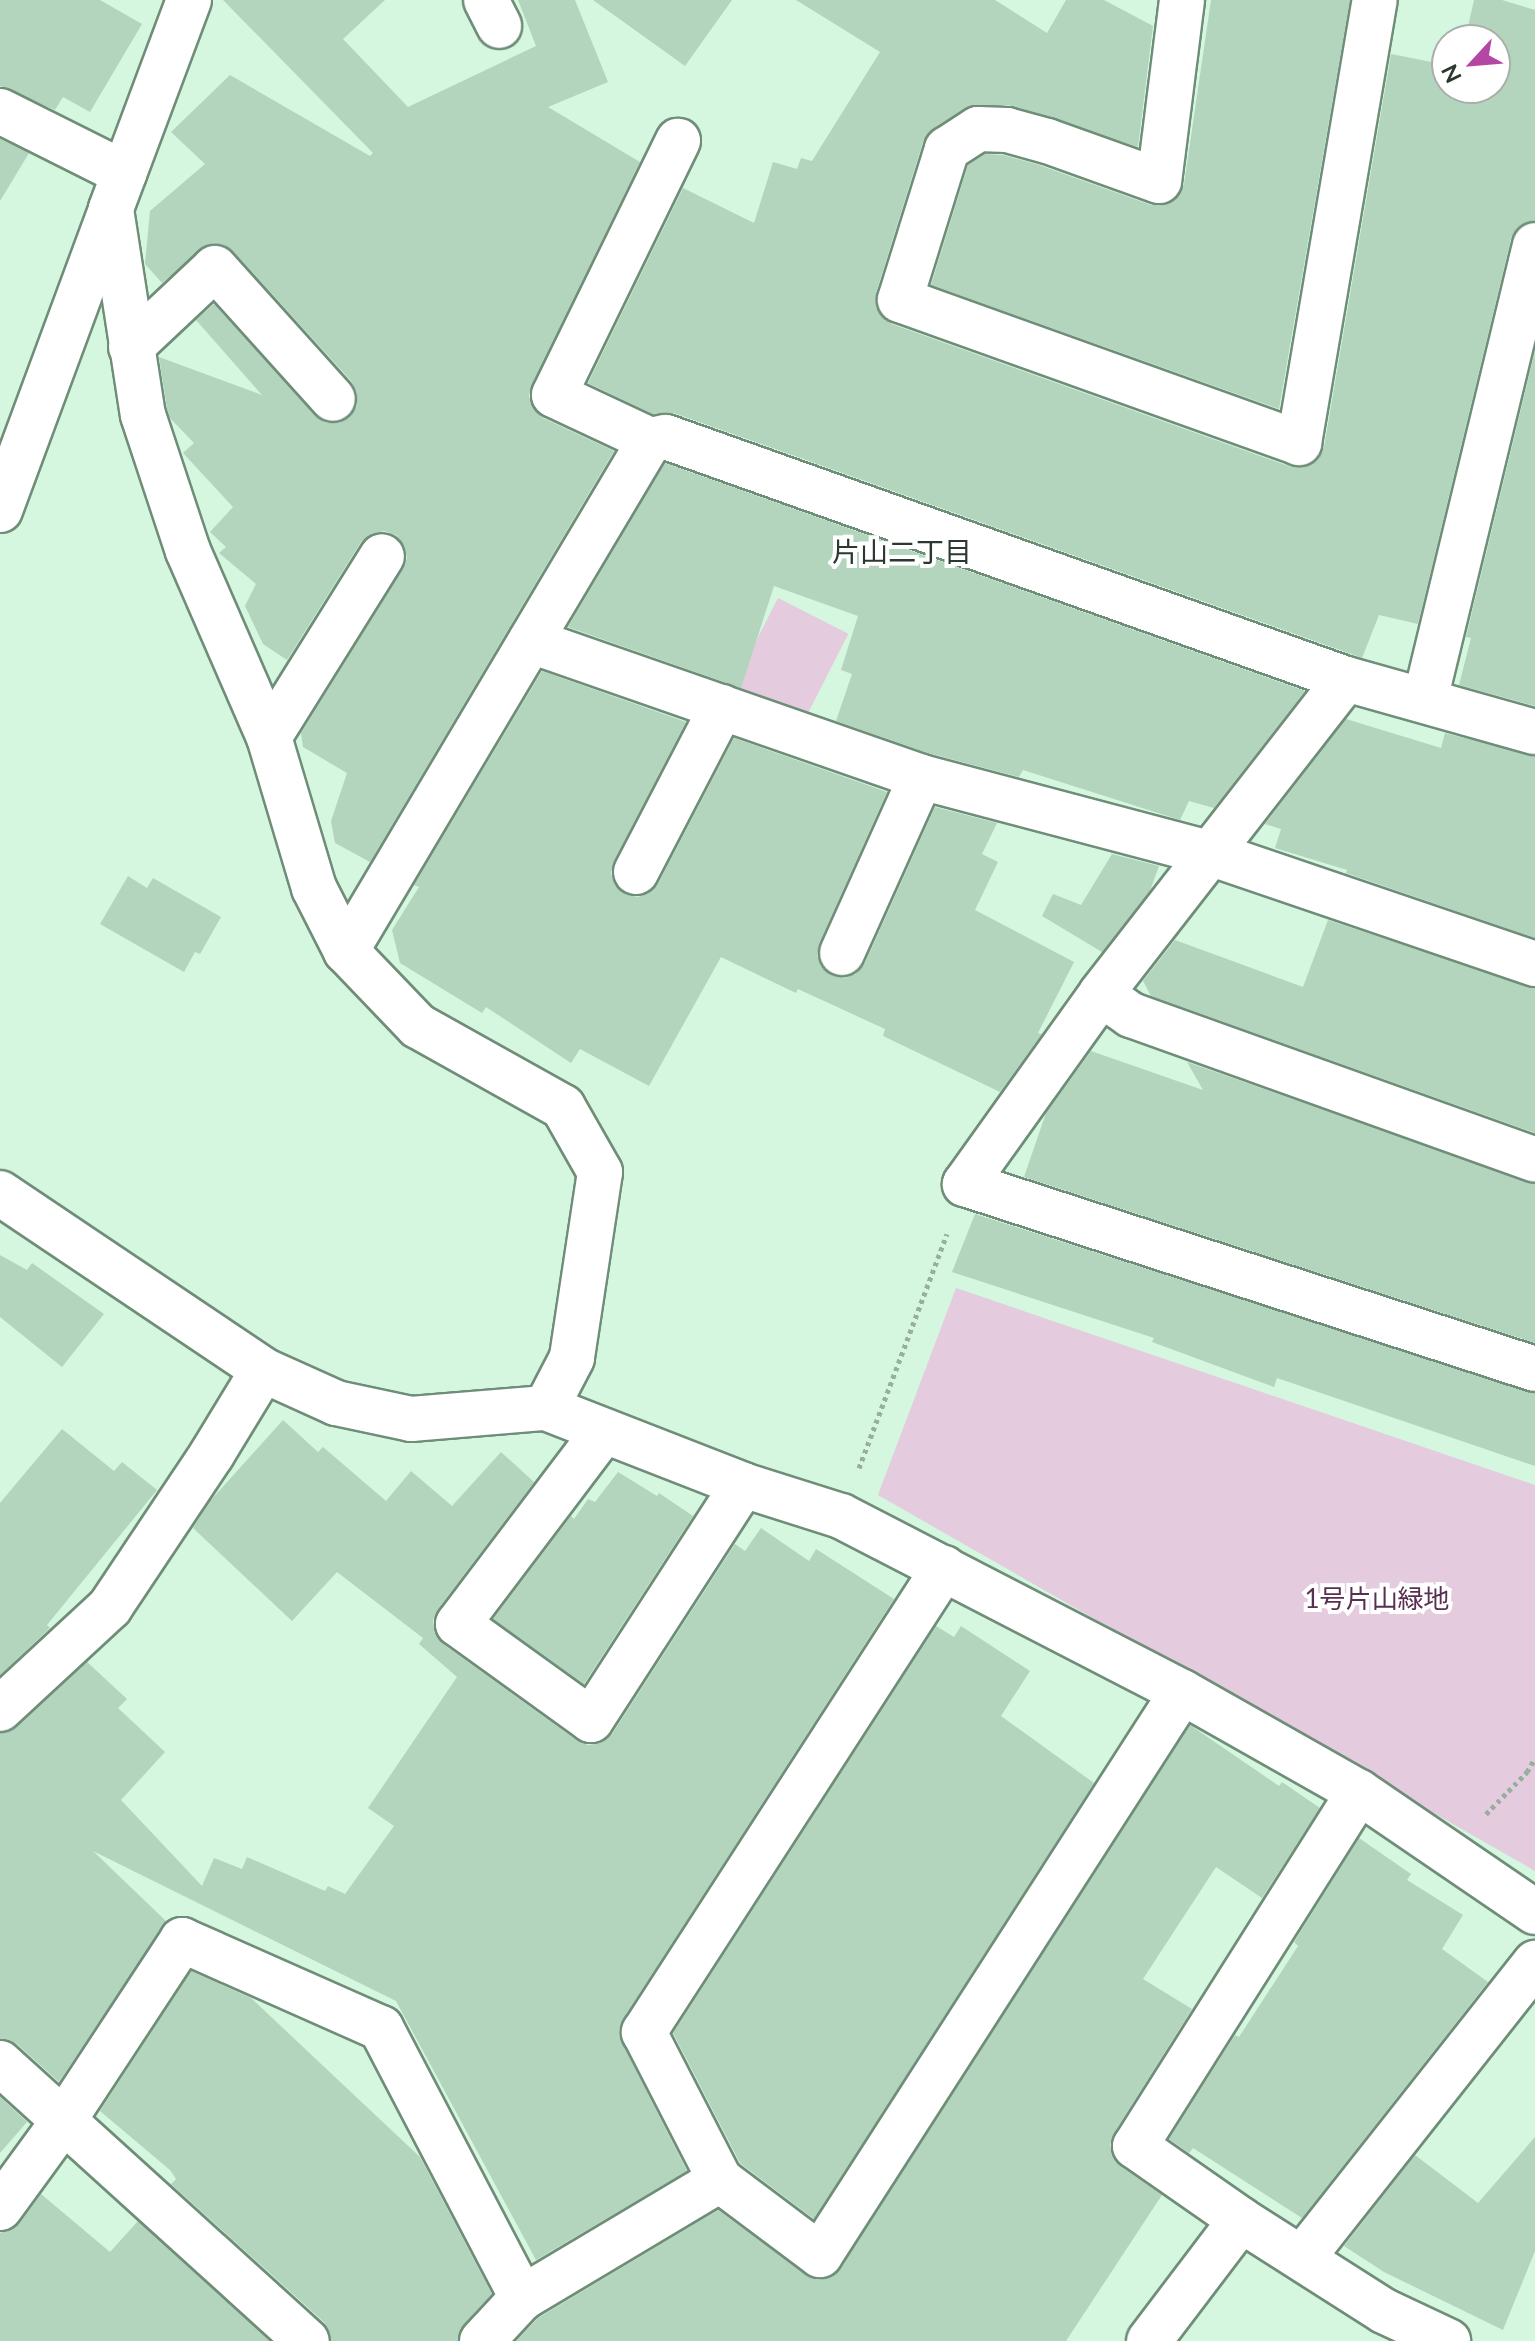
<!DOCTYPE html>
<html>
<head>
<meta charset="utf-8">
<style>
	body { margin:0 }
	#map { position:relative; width:1535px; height:2341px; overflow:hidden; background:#d5f6df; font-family:Lato,"Noto Sans JP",sans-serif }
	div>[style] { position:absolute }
	.green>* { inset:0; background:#e4cbde; transform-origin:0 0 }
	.building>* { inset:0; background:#b3d5bd }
	.path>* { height:5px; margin-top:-2.5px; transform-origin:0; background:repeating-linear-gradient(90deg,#96af9e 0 4px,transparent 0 8px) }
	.roads { filter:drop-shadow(2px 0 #6f8d78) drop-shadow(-2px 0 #6f8d78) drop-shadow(0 2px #6f8d78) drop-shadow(0 -2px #6f8d78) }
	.minor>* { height:44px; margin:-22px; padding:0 22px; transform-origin:22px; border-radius:22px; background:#fff }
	span { translate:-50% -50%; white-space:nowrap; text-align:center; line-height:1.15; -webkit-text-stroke:8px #fff; paint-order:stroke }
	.park-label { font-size:26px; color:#582f51 }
	.neighbourhood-label { font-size:28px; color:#2b382f }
	.north { position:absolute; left:1431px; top:24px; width:80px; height:80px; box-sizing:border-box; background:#fff; border:2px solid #aaafac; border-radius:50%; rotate:244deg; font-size:22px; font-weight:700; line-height:32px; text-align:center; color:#2b382f }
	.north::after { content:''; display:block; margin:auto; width:28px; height:36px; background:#b446a4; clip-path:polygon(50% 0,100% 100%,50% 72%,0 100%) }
</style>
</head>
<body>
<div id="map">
	<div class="green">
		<i style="left:778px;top:598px;width:79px;height:113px;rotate:27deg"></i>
		<i style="clip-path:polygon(956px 1288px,1535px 1485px,1535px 1871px,878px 1495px)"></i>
	</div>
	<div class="building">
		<i style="clip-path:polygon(0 0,100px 0,142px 24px,90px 112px,63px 97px,55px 110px,0 86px)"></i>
		<i style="clip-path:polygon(223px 0,385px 0,343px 39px,408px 107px,536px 46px,518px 0,575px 0,608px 82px,548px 107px,640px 162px,532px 384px,529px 396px,533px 408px,543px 418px,614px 451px,370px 862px,335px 843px,331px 821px,347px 773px,303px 747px,301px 733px,403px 569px,407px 558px,404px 545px,396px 535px,384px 531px,371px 534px,361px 542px,287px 660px,263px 644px,245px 606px,256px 584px,219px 553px,226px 547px,210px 532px,233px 507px,183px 453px,194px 443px,170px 418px,167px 409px,159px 357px,262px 395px,196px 320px,214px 304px,315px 416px,326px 423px,339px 423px,350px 417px,357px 406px,357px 393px,352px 382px,233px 251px,222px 244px,209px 244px,162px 283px,145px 264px,150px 211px,205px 164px,171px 132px,230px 75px,370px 156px,373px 153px)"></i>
		<i style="clip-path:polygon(593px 0,732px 0,685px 66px)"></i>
		<i style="clip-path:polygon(796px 0,995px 0,1047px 33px,1066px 0,1104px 0,1153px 26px,1138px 147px,1008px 105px,965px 108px,933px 129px,923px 142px,876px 293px,876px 306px,882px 317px,892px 324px,1291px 467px,1304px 467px,1317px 461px,1324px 447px,1391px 54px,1447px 65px,1447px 88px,1495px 88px,1495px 40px,1465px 40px,1474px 0,1502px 0,1535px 10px,1535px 221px,1518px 227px,1511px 239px,1418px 624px,1379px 615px,1362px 658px,1354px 655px,674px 413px,653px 414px,588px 383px,683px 188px,754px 223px,773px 162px,797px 169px,801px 158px,812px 161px,880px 52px)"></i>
		<i style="clip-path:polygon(1211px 0,1350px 0,1279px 409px,931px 285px,968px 165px,985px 154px,1003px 155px,1039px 165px,1151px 205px,1164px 205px,1177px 198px,1184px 184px)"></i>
		<i style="clip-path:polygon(0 139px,29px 153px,0 201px)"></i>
		<i style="clip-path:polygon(1535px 351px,1535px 706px,1459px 685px,1471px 638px,1466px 637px)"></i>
		<i style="clip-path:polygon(665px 463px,1305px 691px,1214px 808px,1189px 801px,1180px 820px,1023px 770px,1019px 777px,928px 753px,836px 721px,852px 674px,841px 670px,858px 616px,774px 586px,741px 688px,568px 627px)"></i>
		<i style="clip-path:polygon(542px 671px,686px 722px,614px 861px,611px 874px,615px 885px,625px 894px,638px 897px,649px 893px,658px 884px,734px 738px,887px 792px,819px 944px,817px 956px,821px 967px,833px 976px,845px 978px,856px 974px,865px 963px,935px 807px,997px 823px,982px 854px,998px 862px,975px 910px,1074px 962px,1038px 1033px,1042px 1034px,1000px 1092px,883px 1036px,885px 1029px,798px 989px,796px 993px,721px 957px,649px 1086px,580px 1049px,571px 1063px,486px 1007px,482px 1013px,400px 963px,392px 930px,419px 887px,414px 885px)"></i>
		<i style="clip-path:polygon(1346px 719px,1441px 748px,1445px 733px,1535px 756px,1535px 938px,1346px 873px,1347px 870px,1275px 848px,1281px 829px,1265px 824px)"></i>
		<i style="clip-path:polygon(1112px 854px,1159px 866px,1150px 891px,1102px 952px,1042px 916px,1053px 894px,1081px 905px)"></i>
		<i style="clip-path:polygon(128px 876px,147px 888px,153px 878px,221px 917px,200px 954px,195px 952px,184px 972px,100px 924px)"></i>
		<i style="clip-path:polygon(1328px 920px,1535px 988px,1535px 1133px,1151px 996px,1143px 981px,1175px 940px,1303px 987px)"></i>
		<i style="clip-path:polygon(1091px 1051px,1203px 1090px,1187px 1062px,1535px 1184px,1535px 1343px,1024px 1177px,1046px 1113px)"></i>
		<i style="clip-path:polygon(975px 1214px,1535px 1393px,1535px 1466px,1277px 1378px,1274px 1387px,1152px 1342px,1154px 1338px,952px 1272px)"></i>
		<i style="clip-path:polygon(0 1255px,27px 1270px,32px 1263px,104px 1314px,62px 1367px,0 1317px)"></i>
		<i style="clip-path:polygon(283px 1420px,318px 1452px,323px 1447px,386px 1501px,411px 1471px,452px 1506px,501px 1452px,534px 1482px,438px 1609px,433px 1620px,435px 1633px,443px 1644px,576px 1740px,588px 1745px,601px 1743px,612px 1734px,735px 1544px,745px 1551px,761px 1528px,809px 1561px,816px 1549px,894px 1599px,623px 2019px,619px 2032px,622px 2043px,687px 2171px,536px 2260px,396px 2001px,93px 1851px,166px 1921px,59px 2082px,17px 2044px,0 2039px,0 1733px,17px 1727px,87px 1662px,127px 1699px,118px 1708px,165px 1752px,121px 1800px,202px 1886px,214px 1858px,242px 1869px,247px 1857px,325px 1891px,328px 1886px,345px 1894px,394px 1826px,368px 1808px,457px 1677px,419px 1644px,423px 1638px,337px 1572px,292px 1621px,193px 1528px,210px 1501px)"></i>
		<i style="clip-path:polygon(62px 1429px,114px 1471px,122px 1462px,157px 1490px,47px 1625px,50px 1628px,0 1675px,0 1503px)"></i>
		<i style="clip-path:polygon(618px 1472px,657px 1496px,659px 1493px,693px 1516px,584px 1684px,493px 1619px,571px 1516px,574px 1519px,588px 1499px,595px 1502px)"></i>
		<i style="clip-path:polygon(936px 1626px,954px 1637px,961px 1626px,1030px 1671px,1001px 1716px,1094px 1783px,814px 2219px,740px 2163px,673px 2033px)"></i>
		<i style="clip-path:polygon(1190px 1725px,1279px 1786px,1282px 1782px,1320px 1808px,1262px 1898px,1216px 1867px,1143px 1979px,1192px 2009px,1114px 2133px,1110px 2145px,1120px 2166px,1162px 2195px,1066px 2341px,516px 2341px,538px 2318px,718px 2210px,806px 2275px,818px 2280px,832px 2277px,840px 2269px)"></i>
		<i style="clip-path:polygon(1359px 1838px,1411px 1874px,1407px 1880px,1463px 1915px,1442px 1949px,1488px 1982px,1302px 2218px,1193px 2148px,1189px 2153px,1169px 2139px,1235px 2035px,1239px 2037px,1298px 1946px,1294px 1942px)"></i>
		<i style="clip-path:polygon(191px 1971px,251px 1998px,420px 2157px,492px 2294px,464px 2324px,458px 2341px,331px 2341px,324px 2322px,171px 2184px,176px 2179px,170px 2170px,100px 2111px)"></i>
		<i style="clip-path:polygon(0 2097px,27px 2122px,0 2153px)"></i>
		<i style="clip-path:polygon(1535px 2137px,1535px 2251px,1503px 2330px,1384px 2272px,1344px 2246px,1415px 2155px,1478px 2203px)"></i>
		<i style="clip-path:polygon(41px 2194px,110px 2252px,138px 2221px,270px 2341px,0 2341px,0 2233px,20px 2223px)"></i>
	</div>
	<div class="path">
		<i style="left:859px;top:1468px;width:250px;rotate:-69.4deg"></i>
		<i style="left:1486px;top:1814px;width:59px;rotate:-45.7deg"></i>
		<i style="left:1527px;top:1772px;width:16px;rotate:-60deg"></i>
	</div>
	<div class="roads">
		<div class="minor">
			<i style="left:189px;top:0;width:223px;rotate:110.5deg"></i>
			<i style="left:111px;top:209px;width:208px;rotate:81.2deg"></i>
			<i style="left:143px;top:415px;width:143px;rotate:71.7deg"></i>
			<i style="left:188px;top:551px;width:203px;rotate:66.5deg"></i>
			<i style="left:269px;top:737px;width:158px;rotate:73.4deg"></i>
			<i style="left:314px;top:888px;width:71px;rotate:63.1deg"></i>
			<i style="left:346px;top:951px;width:104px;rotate:46.2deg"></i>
			<i style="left:418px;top:1026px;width:166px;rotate:29.2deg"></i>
			<i style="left:563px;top:1107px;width:75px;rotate:60.4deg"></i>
			<i style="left:600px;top:1172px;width:188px;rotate:98.6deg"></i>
			<i style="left:572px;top:1358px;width:56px;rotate:117.5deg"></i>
			<i style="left:486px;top:0;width:29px;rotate:63deg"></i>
			<i style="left:1182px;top:0;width:182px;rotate:97.2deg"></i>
			<i style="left:1159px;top:181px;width:119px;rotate:-160.3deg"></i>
			<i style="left:1047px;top:141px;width:41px;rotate:-164.6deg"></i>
			<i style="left:1007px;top:130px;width:29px;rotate:-178deg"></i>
			<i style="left:978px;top:129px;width:37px;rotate:147deg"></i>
			<i style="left:947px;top:149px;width:158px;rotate:107.3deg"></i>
			<i style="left:900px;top:300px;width:424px;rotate:19.7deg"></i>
			<i style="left:1299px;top:443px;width:449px;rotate:-80.3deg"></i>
			<i style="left:0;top:111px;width:139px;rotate:26.6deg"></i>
			<i style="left:131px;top:347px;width:115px;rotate:-43.2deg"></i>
			<i style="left:215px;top:268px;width:176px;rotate:48deg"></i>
			<i style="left:650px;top:440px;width:106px;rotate:-154.9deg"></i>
			<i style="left:554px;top:395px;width:283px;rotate:-64deg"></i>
			<i style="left:0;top:510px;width:318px;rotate:-69.7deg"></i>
			<i style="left:531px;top:641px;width:413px;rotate:19.2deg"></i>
			<i style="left:921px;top:777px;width:301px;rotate:14.8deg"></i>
			<i style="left:1212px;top:854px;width:341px;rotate:18.8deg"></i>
			<i style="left:1346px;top:679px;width:399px;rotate:127.9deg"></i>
			<i style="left:1101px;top:994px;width:234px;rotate:125.6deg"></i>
			<i style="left:965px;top:1184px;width:599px;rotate:17.98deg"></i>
			<i style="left:1425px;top:700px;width:468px;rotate:-76.4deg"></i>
			<i style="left:269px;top:737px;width:213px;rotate:-58deg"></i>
			<i style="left:636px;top:872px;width:186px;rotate:-62.5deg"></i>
			<i style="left:346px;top:951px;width:595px;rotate:-59.25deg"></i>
			<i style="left:650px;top:440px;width:16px;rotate:-11deg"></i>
			<i style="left:666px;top:437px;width:722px;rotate:19.59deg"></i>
			<i style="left:1346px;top:679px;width:196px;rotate:15.7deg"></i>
			<i style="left:842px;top:953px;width:193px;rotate:-65.8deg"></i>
			<i style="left:1101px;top:994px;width:37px;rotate:35deg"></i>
			<i style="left:1131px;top:1015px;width:429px;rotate:19.7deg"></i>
			<i style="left:0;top:1193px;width:317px;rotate:33.9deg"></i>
			<i style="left:263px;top:1370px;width:80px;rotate:24.3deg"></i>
			<i style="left:336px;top:1403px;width:77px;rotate:12deg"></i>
			<i style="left:411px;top:1419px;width:135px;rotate:-4.7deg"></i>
			<i style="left:546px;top:1408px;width:212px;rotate:21.3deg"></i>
			<i style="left:743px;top:1485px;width:103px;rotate:17.6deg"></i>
			<i style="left:841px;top:1516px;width:384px;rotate:27.3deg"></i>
			<i style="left:1182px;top:1692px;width:203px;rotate:29.5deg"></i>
			<i style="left:1359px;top:1792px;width:213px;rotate:34.3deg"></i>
			<i style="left:604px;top:1431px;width:242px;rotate:127.1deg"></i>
			<i style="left:458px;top:1624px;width:164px;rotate:35.8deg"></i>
			<i style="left:591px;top:1720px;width:280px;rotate:-57.1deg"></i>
			<i style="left:944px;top:1568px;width:553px;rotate:122.88deg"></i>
			<i style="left:644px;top:2032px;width:166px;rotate:62.8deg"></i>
			<i style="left:720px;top:2180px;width:125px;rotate:36.9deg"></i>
			<i style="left:820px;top:2255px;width:669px;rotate:-57.26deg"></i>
			<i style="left:0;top:1709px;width:150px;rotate:-42.8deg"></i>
			<i style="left:110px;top:1607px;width:184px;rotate:-56.3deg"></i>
			<i style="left:212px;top:1454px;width:98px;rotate:-58.7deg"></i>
			<i style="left:1359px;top:1792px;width:419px;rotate:122.3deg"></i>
			<i style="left:1135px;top:2146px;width:129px;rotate:34.9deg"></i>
			<i style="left:1241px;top:2220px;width:169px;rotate:32.5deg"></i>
			<i style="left:1384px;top:2311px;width:71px;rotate:25.1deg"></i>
			<i style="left:0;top:2063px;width:414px;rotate:42.2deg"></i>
			<i style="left:0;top:2208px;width:105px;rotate:-53.9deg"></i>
			<i style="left:62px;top:2123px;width:219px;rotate:-56.7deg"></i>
			<i style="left:182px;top:1940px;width:218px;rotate:23.9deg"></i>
			<i style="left:381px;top:2028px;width:305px;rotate:62.4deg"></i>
			<i style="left:1303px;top:2257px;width:375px;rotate:-51.7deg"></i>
			<i style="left:482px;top:2341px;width:59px;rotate:-47.1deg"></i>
			<i style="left:522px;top:2298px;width:230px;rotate:-30.8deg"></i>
			<i style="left:1149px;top:2341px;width:152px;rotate:-52.8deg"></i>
		</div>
	</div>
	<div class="park-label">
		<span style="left:1377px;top:1599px">1号片山緑地</span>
	</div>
	<div class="neighbourhood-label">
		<span style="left:902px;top:551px">片山二丁目</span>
	</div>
	<div class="north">N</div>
</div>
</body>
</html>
